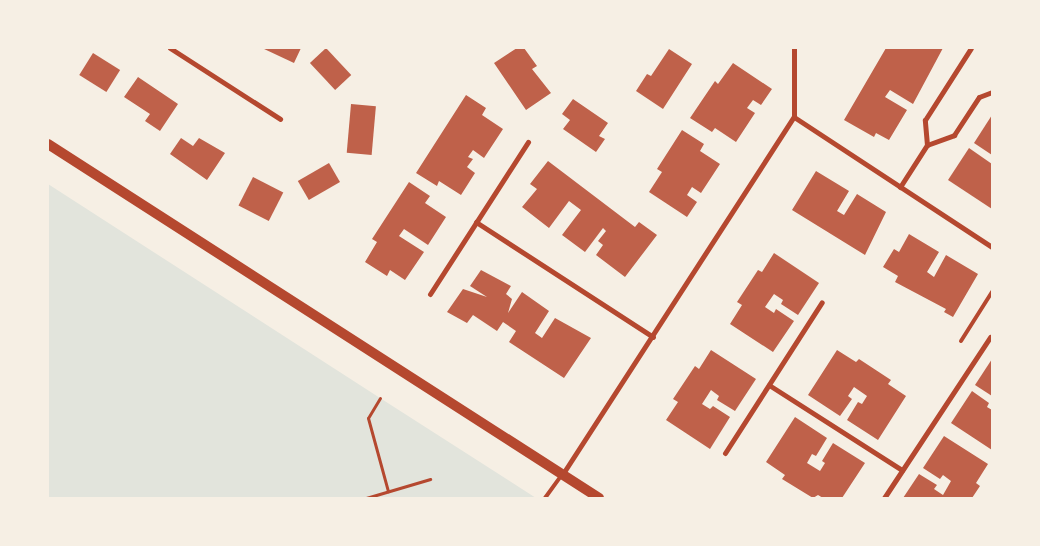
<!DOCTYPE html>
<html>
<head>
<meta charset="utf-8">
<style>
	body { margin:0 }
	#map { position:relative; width:1040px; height:546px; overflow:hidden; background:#f6efe4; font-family:Raleway,sans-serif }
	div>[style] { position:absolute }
	.green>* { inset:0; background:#e2e4dc }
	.building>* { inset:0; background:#bf614a; transform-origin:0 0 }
	.path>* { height:3px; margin:-1.5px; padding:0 1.5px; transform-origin:1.5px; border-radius:1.5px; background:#b5482f }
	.service>* { height:4px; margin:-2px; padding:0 2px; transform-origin:2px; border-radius:2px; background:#b5482f }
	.minor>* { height:5px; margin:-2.5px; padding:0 2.5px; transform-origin:2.5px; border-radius:2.5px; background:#b5482f }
	.secondary>* { height:10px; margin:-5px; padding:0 5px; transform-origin:5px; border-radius:5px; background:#b5482f }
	span { translate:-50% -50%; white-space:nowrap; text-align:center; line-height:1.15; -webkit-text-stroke:4px #f6efe4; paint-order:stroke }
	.frame { position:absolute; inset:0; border:49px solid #f6efe4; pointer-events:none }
</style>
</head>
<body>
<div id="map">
	<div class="green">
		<i style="clip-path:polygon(48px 184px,380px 398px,536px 498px,48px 498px)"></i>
	</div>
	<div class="building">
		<i style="clip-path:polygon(262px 48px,301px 48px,294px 63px)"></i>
		<i style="left:326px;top:48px;width:37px;height:22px;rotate:47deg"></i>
		<i style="clip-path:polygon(517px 48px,524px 48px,537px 66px,532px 69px,551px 93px,526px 110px,494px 63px)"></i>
		<i style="clip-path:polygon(886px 48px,943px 48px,913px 104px,890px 90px,885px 97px,907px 110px,889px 140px,876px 133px,874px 137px,844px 120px)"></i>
		<i style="clip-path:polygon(669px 49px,692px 64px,663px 109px,636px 91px,647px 74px,651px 76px)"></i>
		<i style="left:93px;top:53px;width:32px;height:26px;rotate:32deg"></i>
		<i style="clip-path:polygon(733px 63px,772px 89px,761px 105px,753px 100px,747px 108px,755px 113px,736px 142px,715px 128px,712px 132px,690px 118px,715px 81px,718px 84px)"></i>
		<i style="clip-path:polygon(138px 77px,178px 104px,160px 131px,145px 121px,150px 114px,124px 97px)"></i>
		<i style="clip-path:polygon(466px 95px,486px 108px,482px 115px,503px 129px,484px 158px,473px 150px,468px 157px,473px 159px,467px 167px,475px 173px,461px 195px,439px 181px,437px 186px,416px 173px)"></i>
		<i style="clip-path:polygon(573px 99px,608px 123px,599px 136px,605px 139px,596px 152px,563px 129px,570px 120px,562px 114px)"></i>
		<i style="left:351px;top:104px;width:25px;height:49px;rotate:5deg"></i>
		<i style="clip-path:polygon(992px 115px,992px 155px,974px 143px)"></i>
		<i style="clip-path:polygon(682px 130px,704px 144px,700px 151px,720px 164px,701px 193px,692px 187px,687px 195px,697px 202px,687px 217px,649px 192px,662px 172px,657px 169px)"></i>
		<i style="clip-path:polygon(181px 138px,193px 146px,199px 138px,225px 153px,207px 180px,170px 154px)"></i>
		<i style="clip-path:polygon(969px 148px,992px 164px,992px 209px,948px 180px)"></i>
		<i style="clip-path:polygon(548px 161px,635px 227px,639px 222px,657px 235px,625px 277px,596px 255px,603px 245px,598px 241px,606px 231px,603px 228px,585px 252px,562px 235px,581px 210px,569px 201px,549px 228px,522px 207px,537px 189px,530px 184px)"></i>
		<i style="left:329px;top:163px;width:22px;height:36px;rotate:60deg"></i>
		<i style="clip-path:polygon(816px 171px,849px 191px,837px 211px,844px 215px,857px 194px,886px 212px,865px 255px,792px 210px)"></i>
		<i style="left:253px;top:177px;width:34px;height:32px;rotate:27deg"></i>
		<i style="clip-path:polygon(409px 182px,430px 196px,425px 203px,446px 217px,428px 245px,404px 229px,399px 236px,424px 252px,405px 280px,390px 270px,387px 276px,365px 262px,377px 242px,372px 239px)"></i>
		<i style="clip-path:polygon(909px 234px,939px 252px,927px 272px,934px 277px,946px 255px,978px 274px,953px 317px,944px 312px,946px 309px,895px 282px,898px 276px,883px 267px,894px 249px,899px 252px)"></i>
		<i style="clip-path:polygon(774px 253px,819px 283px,798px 315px,781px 304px,783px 300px,774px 294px,765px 307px,774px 313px,776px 309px,794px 321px,773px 352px,730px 324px,742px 305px,737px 302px,758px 270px,762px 272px)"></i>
		<i style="clip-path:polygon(481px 270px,511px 286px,506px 294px,512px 299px,508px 313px,522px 292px,549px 311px,535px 333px,542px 338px,555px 318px,591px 338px,564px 378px,509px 342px,516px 331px,503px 322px,497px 331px,473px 315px,467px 323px,447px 312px,463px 289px,487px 297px,470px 286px)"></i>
		<i style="clip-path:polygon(711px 350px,756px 379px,735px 411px,717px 400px,719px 396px,711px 390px,702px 404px,710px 409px,713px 406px,730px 417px,710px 449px,666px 420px,678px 402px,673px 399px,695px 366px,699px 369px)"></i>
		<i style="clip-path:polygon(837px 350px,856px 362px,859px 359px,891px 380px,888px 384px,906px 396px,878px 440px,847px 420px,858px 402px,862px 404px,867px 396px,854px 387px,848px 396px,852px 399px,840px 416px,808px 395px)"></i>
		<i style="clip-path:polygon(992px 359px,992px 396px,975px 385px)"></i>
		<i style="clip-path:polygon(972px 391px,989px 403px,987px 407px,992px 410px,992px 450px,951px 423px)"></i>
		<i style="clip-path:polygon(795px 417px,827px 438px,816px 456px,812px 454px,807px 463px,820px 471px,825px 463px,822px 461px,833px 443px,865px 463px,842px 498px,823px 498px,818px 495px,813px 498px,782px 479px,785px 475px,766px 462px)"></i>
		<i style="clip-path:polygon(944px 436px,988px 464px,976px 483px,980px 486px,972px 498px,903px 498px,919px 474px,937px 485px,934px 489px,943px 495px,951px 481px,943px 475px,940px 479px,923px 468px)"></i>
	</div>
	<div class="path">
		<i style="left:380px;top:398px;width:23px;rotate:121deg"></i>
		<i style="left:368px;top:418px;width:76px;rotate:74.7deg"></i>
		<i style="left:366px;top:498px;width:67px;rotate:-16.5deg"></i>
	</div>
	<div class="service">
		<i style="left:961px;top:341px;width:58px;rotate:-57.7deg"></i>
		<i style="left:545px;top:498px;width:27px;rotate:-54deg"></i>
	</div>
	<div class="minor">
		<i style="left:170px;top:48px;width:131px;rotate:32.8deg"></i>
		<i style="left:794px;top:117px;width:237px;rotate:33.3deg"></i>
		<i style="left:927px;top:145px;width:25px;rotate:-95deg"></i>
		<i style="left:925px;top:120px;width:85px;rotate:-57.4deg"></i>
		<i style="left:900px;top:187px;width:50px;rotate:-57.3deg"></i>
		<i style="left:927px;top:145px;width:29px;rotate:-20deg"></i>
		<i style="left:954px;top:135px;width:45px;rotate:-56.7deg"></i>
		<i style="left:979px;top:97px;width:14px;rotate:-21deg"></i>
		<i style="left:476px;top:222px;width:211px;rotate:33deg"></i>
		<i style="left:430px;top:294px;width:181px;rotate:-57.2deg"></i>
		<i style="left:769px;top:385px;width:158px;rotate:32.6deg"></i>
		<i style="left:725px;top:453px;width:179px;rotate:-57.3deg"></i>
		<i style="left:562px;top:475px;width:427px;rotate:-57.1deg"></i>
		<i style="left:794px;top:117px;width:69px;rotate:-90deg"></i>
		<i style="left:884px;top:498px;width:193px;rotate:-56.6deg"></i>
	</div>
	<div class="secondary">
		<i style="left:48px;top:144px;width:655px;rotate:32.72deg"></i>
	</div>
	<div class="frame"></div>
</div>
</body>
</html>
